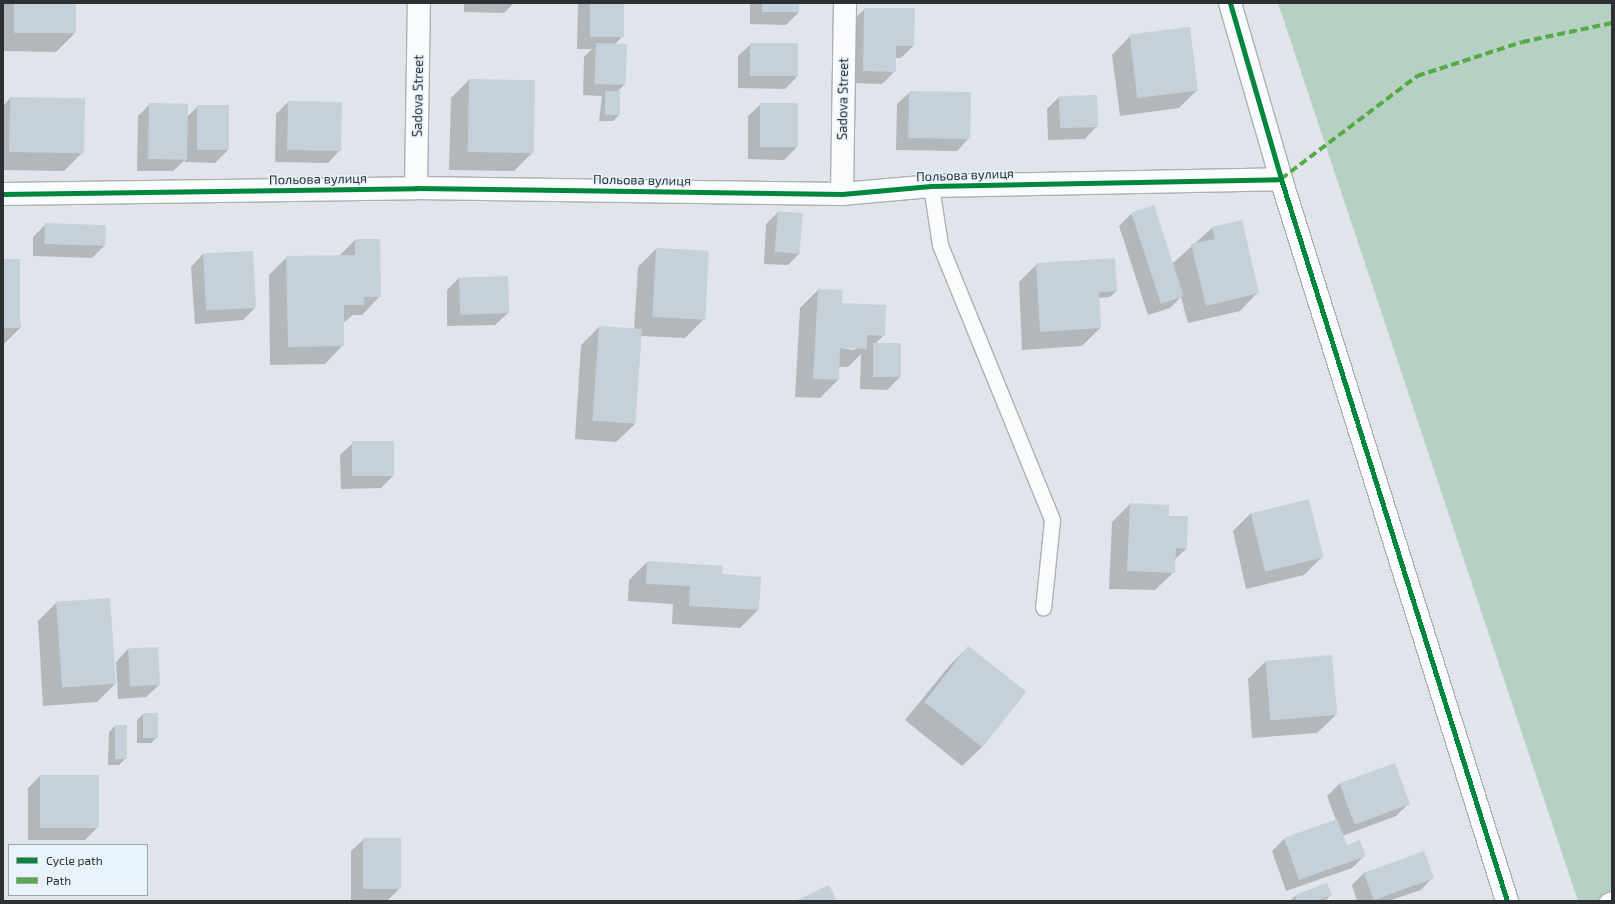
<!DOCTYPE html>
<html>
<head>
<meta charset="utf-8">
<style>
	body { margin:0 }
	#map { position:relative; width:1615px; height:904px; overflow:hidden; background:#dfe5ea; font-family:"Exo 2",sans-serif }
	div>[style] { position:absolute }
	.green>* { inset:0; background:#b6d1c3 }
	.shadow>* { inset:0; background:#0003 }
	.building>* { inset:0; background:#c6d0d9; transform-origin:0 0 }
	.roads { filter:drop-shadow(1px 0 #acb0b4) drop-shadow(-1px 0 #acb0b4) drop-shadow(0 1px #acb0b4) drop-shadow(0 -1px #acb0b4) }
	.service>* { height:15px; margin:-7.5px; padding:0 7.5px; transform-origin:7.5px; border-radius:7.5px; background:#fafbfc }
	.minor>* { height:22px; margin:-11px; padding:0 11px; transform-origin:11px; border-radius:11px; background:#fafbfc }
	.quiet>* { height:4px; margin-top:-2px; transform-origin:0; background:repeating-linear-gradient(90deg,#54ab45 0 8px,transparent 0 12px) }
	.cycleway>* { height:5px; margin:-2.5px; padding:0 2.5px; transform-origin:2.5px; border-radius:2.5px; background:#00873e }
	span { translate:-50% -50%; white-space:nowrap; text-align:center; line-height:1.15; -webkit-text-stroke:3px #e8f2fb; paint-order:stroke }
	.street-label { font-size:13px; color:#2c3033 }
	.frame { position:absolute; inset:0; border:4px solid #2c3033; pointer-events:none }
	.legend { position:absolute; left:8px; top:844px; width:140px; height:52px; box-sizing:border-box; background:#e8f2fb; border:1px solid #9da4ab; margin:0; padding:5px 7px; list-style:none; font-size:12px; color:#2c3033 }
	.legend li { display:flex; align-items:center; gap:8px; height:20px }
	.legend b { width:20px; border:1px solid #9da4ab }
</style>
</head>
<body>
<div id="map">
	<div class="green">
		<i style="clip-path:polygon(1278px 3px,1612px 3px,1612px 901px,1578px 901px)"></i>
	</div>
	<div class="shadow">
		<i style="clip-path:polygon(3px 3px,75px 3px,74px 34px,56px 52px,3px 51px)"></i>
		<i style="clip-path:polygon(464px 3px,514px 3px,504px 13px,464px 12px)"></i>
		<i style="clip-path:polygon(578px 3px,623px 3px,622px 37px,614px 45px,625px 84px,617px 92px,619px 115px,613px 121px,599px 121px,602px 96px,583px 95px,584px 57px,592px 49px,577px 49px)"></i>
		<i style="clip-path:polygon(750px 3px,798px 3px,798px 13px,786px 25px,750px 24px)"></i>
		<i style="clip-path:polygon(865px 9px,914px 9px,913px 46px,901px 58px,895px 58px,895px 71px,882px 84px,851px 83px,852px 21px)"></i>
		<i style="clip-path:polygon(1189px 28px,1197px 90px,1179px 108px,1120px 116px,1112px 55px,1130px 36px)"></i>
		<i style="clip-path:polygon(751px 44px,797px 77px,785px 89px,738px 88px,738px 56px)"></i>
		<i style="clip-path:polygon(469px 80px,533px 152px,514px 171px,449px 170px,451px 98px)"></i>
		<i style="clip-path:polygon(910px 92px,969px 138px,957px 151px,896px 150px,897px 104px)"></i>
		<i style="clip-path:polygon(1096px 96px,1097px 126px,1085px 139px,1048px 140px,1047px 109px,1059px 97px)"></i>
		<i style="clip-path:polygon(10px 98px,83px 152px,64px 171px,3px 170px,3px 106px)"></i>
		<i style="clip-path:polygon(288px 102px,340px 150px,328px 163px,275px 162px,276px 114px)"></i>
		<i style="clip-path:polygon(150px 104px,187px 117px,198px 106px,228px 150px,215px 163px,185px 162px,185px 160px,173px 171px,137px 171px,138px 116px)"></i>
		<i style="clip-path:polygon(761px 104px,796px 148px,784px 160px,748px 159px,748px 116px)"></i>
		<i style="clip-path:polygon(778px 212px,800px 253px,788px 265px,764px 264px,766px 224px)"></i>
		<i style="clip-path:polygon(1131px 214px,1172px 264px,1212px 228px,1258px 292px,1240px 311px,1188px 323px,1181px 297px,1170px 308px,1148px 315px,1119px 226px)"></i>
		<i style="clip-path:polygon(46px 224px,104px 246px,92px 258px,33px 256px,33px 237px)"></i>
		<i style="clip-path:polygon(355px 240px,380px 296px,362px 315px,353px 315px,343px 323px,343px 345px,325px 364px,270px 365px,269px 275px,287px 257px,339px 256px)"></i>
		<i style="clip-path:polygon(656px 249px,708px 252px,703px 320px,685px 338px,641px 336px,635px 424px,616px 442px,575px 439px,581px 345px,599px 327px,634px 329px,638px 267px)"></i>
		<i style="clip-path:polygon(252px 252px,255px 308px,243px 320px,195px 324px,191px 267px,203px 254px)"></i>
		<i style="clip-path:polygon(3px 260px,21px 327px,3px 345px,3px 352px)"></i>
		<i style="clip-path:polygon(1114px 260px,1116px 291px,1110px 297px,1098px 298px,1100px 328px,1082px 346px,1022px 350px,1019px 282px,1037px 264px)"></i>
		<i style="clip-path:polygon(507px 277px,508px 313px,495px 325px,447px 326px,447px 290px,459px 278px)"></i>
		<i style="clip-path:polygon(evenodd,818px 290px,884px 335px,875px 344px,900px 377px,887px 390px,860px 389px,861px 354px,848px 367px,838px 367px,838px 380px,820px 398px,795px 397px,800px 308px,818px 290px,835px 347px,856px 348px,854px 350px,835px 347px)"></i>
		<i style="clip-path:polygon(353px 443px,393px 476px,381px 488px,341px 489px,340px 455px)"></i>
		<i style="clip-path:polygon(1130px 504px,1168px 517px,1186px 549px,1174px 560px,1174px 572px,1155px 590px,1109px 589px,1112px 522px)"></i>
		<i style="clip-path:polygon(1251px 513px,1322px 557px,1304px 575px,1246px 589px,1233px 531px)"></i>
		<i style="clip-path:polygon(647px 562px,721px 575px,758px 610px,740px 628px,672px 624px,673px 604px,628px 601px,629px 580px)"></i>
		<i style="clip-path:polygon(109px 599px,115px 684px,97px 702px,43px 706px,38px 621px,56px 603px)"></i>
		<i style="clip-path:polygon(968px 647px,1025px 692px,981px 748px,962px 766px,905px 720px,950px 665px)"></i>
		<i style="clip-path:polygon(128px 649px,159px 685px,146px 697px,118px 699px,116px 662px)"></i>
		<i style="clip-path:polygon(1266px 661px,1336px 715px,1317px 733px,1252px 738px,1248px 679px)"></i>
		<i style="clip-path:polygon(143px 714px,157px 737px,151px 743px,137px 743px,137px 720px)"></i>
		<i style="clip-path:polygon(115px 726px,125px 759px,119px 765px,108px 765px,109px 732px)"></i>
		<i style="clip-path:polygon(40px 776px,97px 828px,85px 840px,28px 840px,28px 788px)"></i>
		<i style="clip-path:polygon(1340px 783px,1408px 804px,1396px 816px,1342px 836px,1346px 846px,1364px 856px,1352px 868px,1286px 891px,1272px 851px,1284px 839px,1336px 820px,1327px 796px)"></i>
		<i style="clip-path:polygon(364px 839px,400px 888px,387px 901px,351px 901px,351px 851px)"></i>
		<i style="clip-path:polygon(1424px 852px,1433px 877px,1421px 890px,1388px 901px,1357px 901px,1352px 885px,1364px 873px)"></i>
		<i style="clip-path:polygon(1331px 895px,1325px 901px,1290px 901px,1295px 896px)"></i>
	</div>
	<div class="building">
		<i style="left:14px;top:3px;width:62px;height:30px"></i>
		<i style="left:590px;top:3px;width:34px;height:34px"></i>
		<i style="left:762px;top:3px;width:37px;height:9px"></i>
		<i style="clip-path:polygon(864px 8px,915px 8px,914px 46px,896px 46px,896px 72px,863px 71px)"></i>
		<i style="left:1190px;top:27px;width:64px;height:61px;rotate:83deg"></i>
		<i style="left:596px;top:43px;width:31px;height:41px;rotate:2deg"></i>
		<i style="left:750px;top:43px;width:48px;height:33px"></i>
		<i style="left:469px;top:79px;width:66px;height:73px;rotate:1deg"></i>
		<i style="left:605px;top:91px;width:15px;height:24px"></i>
		<i style="left:909px;top:91px;width:62px;height:47px;rotate:1deg"></i>
		<i style="left:1097px;top:95px;width:32px;height:38px;rotate:88deg"></i>
		<i style="left:10px;top:97px;width:75px;height:55px;rotate:1deg"></i>
		<i style="left:288px;top:101px;width:54px;height:49px;rotate:1deg"></i>
		<i style="left:149px;top:103px;width:39px;height:56px;rotate:1deg"></i>
		<i style="left:760px;top:103px;width:38px;height:44px"></i>
		<i style="left:197px;top:105px;width:32px;height:45px"></i>
		<i style="left:1154px;top:205px;width:96px;height:24px;rotate:72deg"></i>
		<i style="left:778px;top:211px;width:25px;height:41px;rotate:5deg"></i>
		<i style="clip-path:polygon(1242px 220px,1259px 293px,1206px 306px,1191px 244px,1215px 239px,1212px 227px)"></i>
		<i style="left:45px;top:223px;width:61px;height:21px;rotate:2deg"></i>
		<i style="clip-path:polygon(355px 239px,380px 239px,381px 297px,364px 297px,364px 305px,344px 305px,344px 346px,288px 347px,286px 256px,355px 255px)"></i>
		<i style="left:656px;top:248px;width:53px;height:69px;rotate:3deg"></i>
		<i style="left:253px;top:251px;width:57px;height:50px;rotate:87deg"></i>
		<i style="clip-path:polygon(1115px 258px,1117px 291px,1099px 292px,1101px 328px,1040px 332px,1036px 263px)"></i>
		<i style="left:3px;top:259px;width:17px;height:69px"></i>
		<i style="left:508px;top:276px;width:37px;height:49px;rotate:88deg"></i>
		<i style="clip-path:polygon(818px 289px,843px 290px,842px 303px,886px 305px,885px 336px,867px 335px,867px 349px,840px 348px,839px 380px,813px 379px)"></i>
		<i style="left:599px;top:326px;width:43px;height:95px;rotate:4deg"></i>
		<i style="left:873px;top:343px;width:28px;height:34px"></i>
		<i style="left:394px;top:441px;width:35px;height:42px;rotate:90deg"></i>
		<i style="left:1309px;top:499px;width:60px;height:60px;rotate:76deg"></i>
		<i style="clip-path:polygon(1130px 503px,1169px 505px,1169px 516px,1188px 516px,1187px 549px,1176px 548px,1175px 573px,1127px 571px)"></i>
		<i style="clip-path:polygon(647px 561px,723px 566px,722px 574px,761px 577px,759px 610px,689px 606px,690px 586px,646px 584px)"></i>
		<i style="left:110px;top:598px;width:86px;height:54px;rotate:86deg"></i>
		<i style="left:968px;top:646px;width:74px;height:71px;rotate:38deg"></i>
		<i style="left:158px;top:647px;width:38px;height:30px;rotate:87deg"></i>
		<i style="left:1332px;top:655px;width:60px;height:67px;rotate:85deg"></i>
		<i style="left:143px;top:713px;width:15px;height:25px"></i>
		<i style="left:115px;top:725px;width:12px;height:34px"></i>
		<i style="left:1395px;top:763px;width:44px;height:59px;rotate:70deg"></i>
		<i style="left:40px;top:775px;width:59px;height:53px"></i>
		<i style="clip-path:polygon(1337px 819px,1347px 845px,1360px 840px,1366px 856px,1299px 880px,1284px 838px)"></i>
		<i style="left:363px;top:838px;width:38px;height:51px"></i>
		<i style="left:1424px;top:851px;width:29px;height:64px;rotate:70deg"></i>
		<i style="clip-path:polygon(1327px 883px,1332px 895px,1316px 901px,1297px 901px,1295px 895px)"></i>
		<i style="clip-path:polygon(829px 885px,837px 901px,795px 901px)"></i>
	</div>
	<div class="roads">
		<div class="service">
			<i style="left:931px;top:186px;width:60px;rotate:81.3deg"></i>
			<i style="left:940px;top:245px;width:297px;rotate:67.8deg"></i>
			<i style="left:1052px;top:520px;width:88px;rotate:95.8deg"></i>
			<i style="left:1607px;top:901px;width:5px;rotate:-22deg"></i>
		</div>
		<div class="minor">
			<i style="left:1230px;top:3px;width:183px;rotate:73.8deg"></i>
			<i style="left:1281px;top:179px;width:757px;rotate:72.62deg"></i>
			<i style="left:416px;top:188px;width:185px;rotate:-89.1deg"></i>
			<i style="left:3px;top:194px;width:413px;rotate:-0.8deg"></i>
			<i style="left:416px;top:188px;width:426px;rotate:0.8deg"></i>
			<i style="left:842px;top:194px;width:89px;rotate:-5.1deg"></i>
			<i style="left:931px;top:186px;width:350px;rotate:-1.1deg"></i>
			<i style="left:842px;top:194px;width:191px;rotate:-89.1deg"></i>
		</div>
	</div>
	<div class="quiet">
		<i style="left:1281px;top:179px;width:171px;rotate:-37.1deg"></i>
		<i style="left:1417px;top:76px;width:110px;rotate:-17.9deg"></i>
		<i style="left:1522px;top:42px;width:92px;rotate:-11.9deg"></i>
	</div>
	<div class="cycleway">
		<i style="left:1230px;top:3px;width:183px;rotate:73.8deg"></i>
		<i style="left:1281px;top:179px;width:757px;rotate:72.62deg"></i>
		<i style="left:3px;top:194px;width:413px;rotate:-0.8deg"></i>
		<i style="left:416px;top:188px;width:426px;rotate:0.8deg"></i>
		<i style="left:842px;top:194px;width:89px;rotate:-5.1deg"></i>
		<i style="left:931px;top:186px;width:350px;rotate:-1.1deg"></i>
	</div>
	<div class="street-label">
		<span style="left:418px;top:96px;rotate:-89deg">Sadova Street</span>
		<span style="left:843px;top:99px;rotate:-89deg">Sadova Street</span>
		<span style="left:965px;top:175px;rotate:-2deg">Польова вулиця</span>
		<span style="left:318px;top:179px;rotate:-1deg">Польова вулиця</span>
		<span style="left:642px;top:180px;rotate:1deg">Польова вулиця</span>
	</div>
	<div class="frame"></div>
	<ul class="legend">
	<li><b style="height:5px;background:#00873e"></b>Cycle path</li>
	<li><b style="height:5px;background:#54ab45"></b>Path</li>
	</ul>
</div>
</body>
</html>
